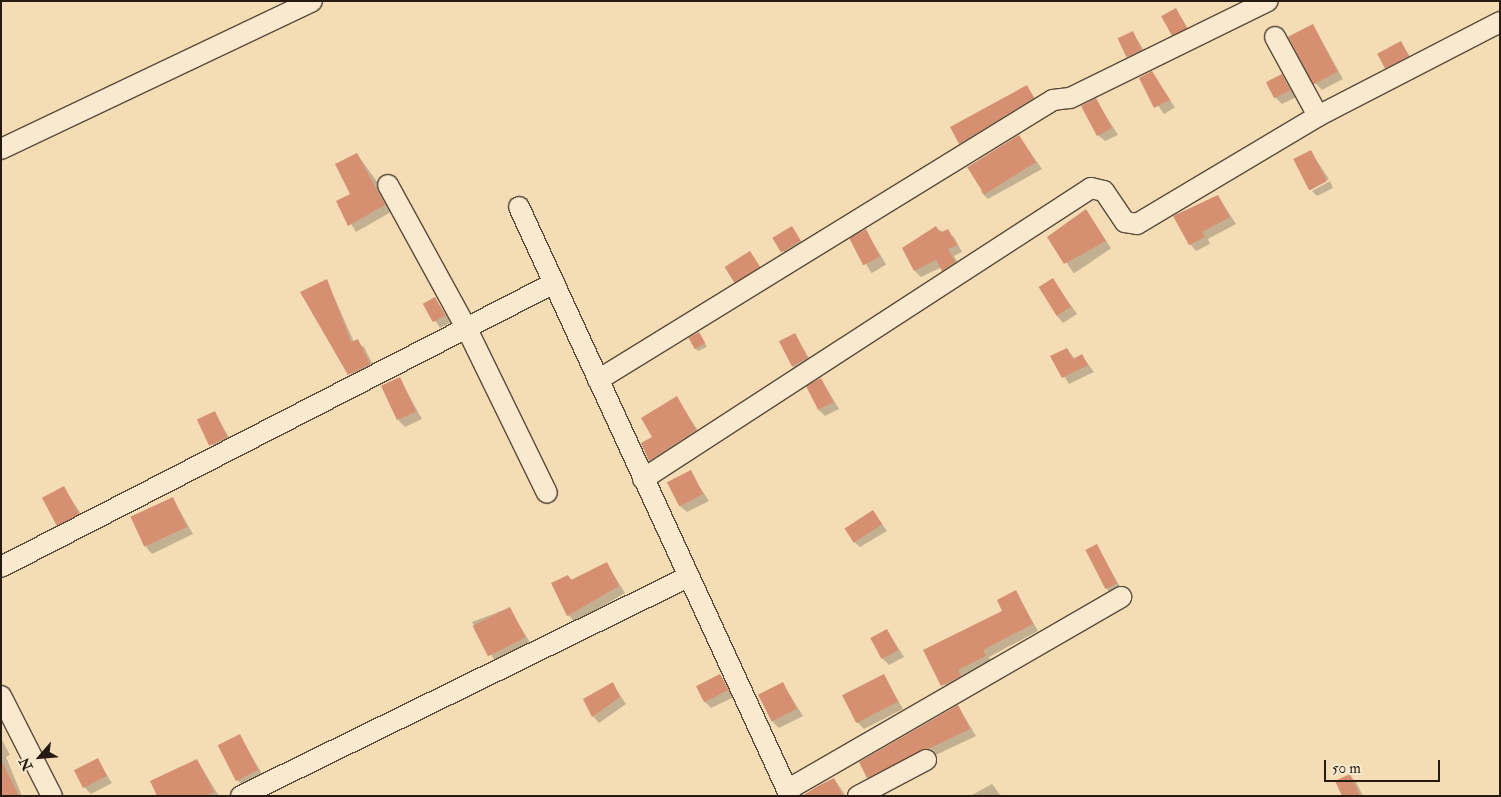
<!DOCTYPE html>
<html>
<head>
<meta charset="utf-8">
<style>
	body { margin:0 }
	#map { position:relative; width:1501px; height:797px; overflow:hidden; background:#f4ddb5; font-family:"IM FELL Double Pica",serif }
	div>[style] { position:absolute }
	.shadow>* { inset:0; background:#0003; transform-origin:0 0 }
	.building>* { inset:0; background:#d78f72; transform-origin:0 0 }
	.roads { filter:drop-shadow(1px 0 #5a4b3b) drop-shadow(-1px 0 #5a4b3b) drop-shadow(0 1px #5a4b3b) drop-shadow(0 -1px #5a4b3b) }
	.minor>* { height:20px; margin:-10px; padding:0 10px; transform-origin:10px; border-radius:10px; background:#f8e9cf }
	span { translate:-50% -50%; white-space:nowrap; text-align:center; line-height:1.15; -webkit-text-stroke:5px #f8e9cf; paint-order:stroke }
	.frame { position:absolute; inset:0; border:2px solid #271a12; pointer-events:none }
	.north { position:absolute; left:15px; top:732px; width:50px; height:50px; -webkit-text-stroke:4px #f8e9cf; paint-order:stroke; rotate:243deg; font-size:14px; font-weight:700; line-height:20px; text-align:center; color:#271a12 }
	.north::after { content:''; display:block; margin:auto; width:18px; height:22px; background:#271a12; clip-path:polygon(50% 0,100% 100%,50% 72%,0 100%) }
	.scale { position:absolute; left:1324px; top:760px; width:116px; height:22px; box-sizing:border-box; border:2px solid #271a12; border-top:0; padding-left:6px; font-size:15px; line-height:18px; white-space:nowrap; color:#271a12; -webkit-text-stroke:4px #f8e9cf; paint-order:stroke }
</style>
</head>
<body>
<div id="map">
	<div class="shadow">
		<i style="clip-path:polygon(1176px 10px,1192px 35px,1179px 41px,1172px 34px)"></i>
		<i style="clip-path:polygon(1313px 25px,1343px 79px,1322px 90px,1315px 83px)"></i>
		<i style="clip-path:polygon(1132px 32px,1148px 56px,1135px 63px,1129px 56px)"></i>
		<i style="clip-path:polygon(1401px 43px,1414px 63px,1392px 74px,1379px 54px)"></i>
		<i style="left:1152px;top:72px;width:42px;height:13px;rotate:57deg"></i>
		<i style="clip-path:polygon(1282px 76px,1296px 97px,1282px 104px,1275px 97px)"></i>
		<i style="clip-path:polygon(1027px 87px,1039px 104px,966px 149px,960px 143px)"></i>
		<i style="clip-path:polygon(1096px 100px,1118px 135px,1105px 141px,1098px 135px)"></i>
		<i style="clip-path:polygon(1019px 136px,1042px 169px,988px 199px,981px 192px)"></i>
		<i style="clip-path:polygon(1311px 152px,1329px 179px,1311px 190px,1295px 160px)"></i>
		<i style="clip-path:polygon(357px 154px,383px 190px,391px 212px,356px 232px,338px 202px,352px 194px)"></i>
		<i style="clip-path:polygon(1330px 181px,1333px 188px,1317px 196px,1312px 191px)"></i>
		<i style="clip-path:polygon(1218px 196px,1236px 224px,1208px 239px,1210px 244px,1196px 251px,1190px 244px)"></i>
		<i style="left:1086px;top:211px;width:45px;height:45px;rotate:56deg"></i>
		<i style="left:791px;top:228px;width:25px;height:20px;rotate:53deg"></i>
		<i style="clip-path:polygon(936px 228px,954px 237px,962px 252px,954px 256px,961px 269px,949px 277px,942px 267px,921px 277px,915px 271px)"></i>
		<i style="left:866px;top:231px;width:39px;height:17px;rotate:59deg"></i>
		<i style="clip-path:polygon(750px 252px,765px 274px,741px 289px,734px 282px)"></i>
		<i style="clip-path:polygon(1053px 280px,1077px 314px,1063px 323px,1057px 316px)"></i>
		<i style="clip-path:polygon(327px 281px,354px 342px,364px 347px,376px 371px,356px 381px,301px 293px)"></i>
		<i style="clip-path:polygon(435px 299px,451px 322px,440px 328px,424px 304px)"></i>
		<i style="clip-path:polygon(699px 333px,707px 347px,698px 351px,695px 348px)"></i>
		<i style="clip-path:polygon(795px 334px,813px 365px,799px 373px,792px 366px)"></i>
		<i style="clip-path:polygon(1067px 349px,1075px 359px,1082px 356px,1094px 372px,1069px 384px,1052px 357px)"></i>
		<i style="clip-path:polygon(399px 378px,422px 419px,405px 427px,399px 421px)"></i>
		<i style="clip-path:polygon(821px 379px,839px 409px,825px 416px,818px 409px)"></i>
		<i style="clip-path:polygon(677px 398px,704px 440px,659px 469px,650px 460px,654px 437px)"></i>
		<i style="left:214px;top:412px;width:37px;height:18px;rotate:59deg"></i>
		<i style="clip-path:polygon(690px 472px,709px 501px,687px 512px,680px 506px)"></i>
		<i style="clip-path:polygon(64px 488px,85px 520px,65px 531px,58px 524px)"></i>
		<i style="clip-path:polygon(173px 499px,193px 534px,152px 554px,146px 547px)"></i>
		<i style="clip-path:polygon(873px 512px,887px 531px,860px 547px,853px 541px)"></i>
		<i style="clip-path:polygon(1097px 546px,1122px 590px,1112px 595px,1106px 588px)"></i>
		<i style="clip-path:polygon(607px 564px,625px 593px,575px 622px,568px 615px,568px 576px,573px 581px)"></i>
		<i style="clip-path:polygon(1016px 592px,1038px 631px,989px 657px,992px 663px,949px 692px,925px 650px,1004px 611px)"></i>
		<i style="clip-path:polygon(509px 608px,531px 644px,495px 661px,472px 622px)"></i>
		<i style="clip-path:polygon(887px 630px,904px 657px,889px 665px,882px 658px)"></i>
		<i style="clip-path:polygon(720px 675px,734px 697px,711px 708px,704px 701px)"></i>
		<i style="clip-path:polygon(884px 676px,903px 709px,864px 729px,857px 722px)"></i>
		<i style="clip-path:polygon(612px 683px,626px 704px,599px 723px,593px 716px)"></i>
		<i style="clip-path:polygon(783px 684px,803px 716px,779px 728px,772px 721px)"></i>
		<i style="clip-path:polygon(958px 706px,976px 736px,874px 784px,868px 777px)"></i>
		<i style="clip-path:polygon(239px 735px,264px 777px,244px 787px,237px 780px)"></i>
		<i style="clip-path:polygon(1px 738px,10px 755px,6px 757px,22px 796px,1px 796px)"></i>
		<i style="clip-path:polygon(97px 760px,112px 783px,91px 794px,84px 787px)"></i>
		<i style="clip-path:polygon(197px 760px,219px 796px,158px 796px)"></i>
		<i style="clip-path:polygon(1349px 775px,1356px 782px,1363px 796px,1343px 796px)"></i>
		<i style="clip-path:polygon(834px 779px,846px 796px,804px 796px)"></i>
		<i style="clip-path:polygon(992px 784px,1001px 796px,972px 796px,972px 795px)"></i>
	</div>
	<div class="building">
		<i style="left:1176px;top:8px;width:23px;height:17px;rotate:61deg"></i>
		<i style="left:1313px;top:24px;width:54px;height:28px;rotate:63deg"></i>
		<i style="left:1133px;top:31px;width:21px;height:17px;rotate:65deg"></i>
		<i style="left:1401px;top:41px;width:17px;height:27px;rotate:62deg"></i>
		<i style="clip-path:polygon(1152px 71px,1170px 100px,1154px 108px,1139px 78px)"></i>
		<i style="left:1282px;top:74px;width:18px;height:18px;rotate:63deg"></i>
		<i style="clip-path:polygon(1027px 85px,1034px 98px,959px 144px,950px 127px)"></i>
		<i style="left:1096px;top:98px;width:34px;height:17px;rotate:62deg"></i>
		<i style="left:1019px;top:135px;width:32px;height:61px;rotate:58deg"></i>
		<i style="left:1311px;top:150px;width:35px;height:20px;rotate:63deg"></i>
		<i style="clip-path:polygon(357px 153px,385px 205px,348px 226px,336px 201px,350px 194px,335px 164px)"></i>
		<i style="clip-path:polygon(1218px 195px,1230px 217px,1202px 232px,1205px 237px,1189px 245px,1173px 216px)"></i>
		<i style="clip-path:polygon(1086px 209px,1106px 241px,1064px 264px,1047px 237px)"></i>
		<i style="left:792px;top:226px;width:17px;height:23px;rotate:59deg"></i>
		<i style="clip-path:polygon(936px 226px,940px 233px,948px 229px,957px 245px,948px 249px,955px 262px,942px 271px,936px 260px,914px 271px,902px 248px)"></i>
		<i style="left:866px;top:229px;width:31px;height:19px;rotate:63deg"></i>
		<i style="left:750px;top:251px;width:19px;height:30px;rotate:58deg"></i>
		<i style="left:1053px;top:278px;width:34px;height:17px;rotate:58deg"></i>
		<i style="clip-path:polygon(327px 279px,351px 342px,358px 339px,370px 364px,348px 375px,300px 292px)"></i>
		<i style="left:435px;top:297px;width:21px;height:14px;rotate:61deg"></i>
		<i style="left:699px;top:332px;width:13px;height:12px;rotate:61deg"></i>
		<i style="left:795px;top:333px;width:28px;height:18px;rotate:63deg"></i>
		<i style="clip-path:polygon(1067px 348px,1073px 359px,1082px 354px,1088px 365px,1062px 378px,1050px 356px)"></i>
		<i style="left:400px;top:377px;width:38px;height:21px;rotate:65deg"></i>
		<i style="left:821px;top:378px;width:27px;height:17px;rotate:63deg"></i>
		<i style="clip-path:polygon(677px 396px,696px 430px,649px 461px,641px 443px,652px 437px,641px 418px)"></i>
		<i style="left:215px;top:411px;width:29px;height:20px;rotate:65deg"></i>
		<i style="left:691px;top:470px;width:27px;height:27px;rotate:63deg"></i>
		<i style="left:64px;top:486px;width:32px;height:25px;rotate:62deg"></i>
		<i style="left:173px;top:497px;width:33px;height:47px;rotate:65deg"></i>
		<i style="left:873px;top:510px;width:17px;height:34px;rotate:57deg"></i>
		<i style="left:1097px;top:544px;width:44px;height:13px;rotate:63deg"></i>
		<i style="clip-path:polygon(607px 562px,619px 586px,567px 616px,551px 583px,568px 575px,571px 580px)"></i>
		<i style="clip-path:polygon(1016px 590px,1033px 624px,983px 650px,986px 656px,958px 670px,961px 676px,941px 686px,923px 650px,1002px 611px,997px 600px)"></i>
		<i style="left:510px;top:607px;width:34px;height:42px;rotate:63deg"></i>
		<i style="left:887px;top:629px;width:24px;height:19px;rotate:62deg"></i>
		<i style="left:720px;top:674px;width:18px;height:27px;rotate:63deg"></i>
		<i style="left:884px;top:674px;width:31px;height:47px;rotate:63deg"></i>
		<i style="clip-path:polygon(613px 682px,620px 697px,592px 717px,583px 699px)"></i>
		<i style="left:783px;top:682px;width:30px;height:28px;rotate:63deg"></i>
		<i style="clip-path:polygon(958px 705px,970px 729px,867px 778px,859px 762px)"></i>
		<i style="left:240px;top:734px;width:40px;height:25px;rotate:63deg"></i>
		<i style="left:98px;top:758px;width:20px;height:27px;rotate:63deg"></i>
		<i style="clip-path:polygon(197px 759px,214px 792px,205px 796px,157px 796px,150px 781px)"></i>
		<i style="clip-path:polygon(1px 760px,19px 796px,1px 796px)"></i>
		<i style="clip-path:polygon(1350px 774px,1360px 796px,1342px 796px,1335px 781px)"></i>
		<i style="clip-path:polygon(834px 778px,843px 796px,802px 796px,818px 786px)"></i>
	</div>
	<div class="roads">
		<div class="minor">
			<i style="left:1275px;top:37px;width:90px;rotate:61.4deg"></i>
			<i style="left:1px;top:149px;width:344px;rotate:-25.4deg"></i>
			<i style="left:388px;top:185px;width:164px;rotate:61.3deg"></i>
			<i style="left:467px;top:329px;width:182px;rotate:64deg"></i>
			<i style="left:519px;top:207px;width:648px;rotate:65.29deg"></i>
			<i style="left:598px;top:380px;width:534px;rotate:-31.61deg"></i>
			<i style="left:1053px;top:100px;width:17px;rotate:-7deg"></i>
			<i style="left:1070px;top:98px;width:220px;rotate:-26.1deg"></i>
			<i style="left:643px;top:479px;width:534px;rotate:-33.01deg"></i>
			<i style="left:1091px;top:188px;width:13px;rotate:13deg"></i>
			<i style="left:1104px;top:191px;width:37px;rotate:56deg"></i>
			<i style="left:1125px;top:222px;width:12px;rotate:9deg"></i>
			<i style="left:1137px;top:224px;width:211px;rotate:-30.8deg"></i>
			<i style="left:1318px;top:116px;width:205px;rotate:-27.3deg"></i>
			<i style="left:1px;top:567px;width:622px;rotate:-27.18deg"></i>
			<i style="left:1px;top:696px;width:112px;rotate:63deg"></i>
			<i style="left:787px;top:790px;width:386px;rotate:-30deg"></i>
			<i style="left:241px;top:796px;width:499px;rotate:-26.1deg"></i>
			<i style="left:858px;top:796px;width:77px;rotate:-27.9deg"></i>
		</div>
	</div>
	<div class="frame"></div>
	<div class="north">N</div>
	<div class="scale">50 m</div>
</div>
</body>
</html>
